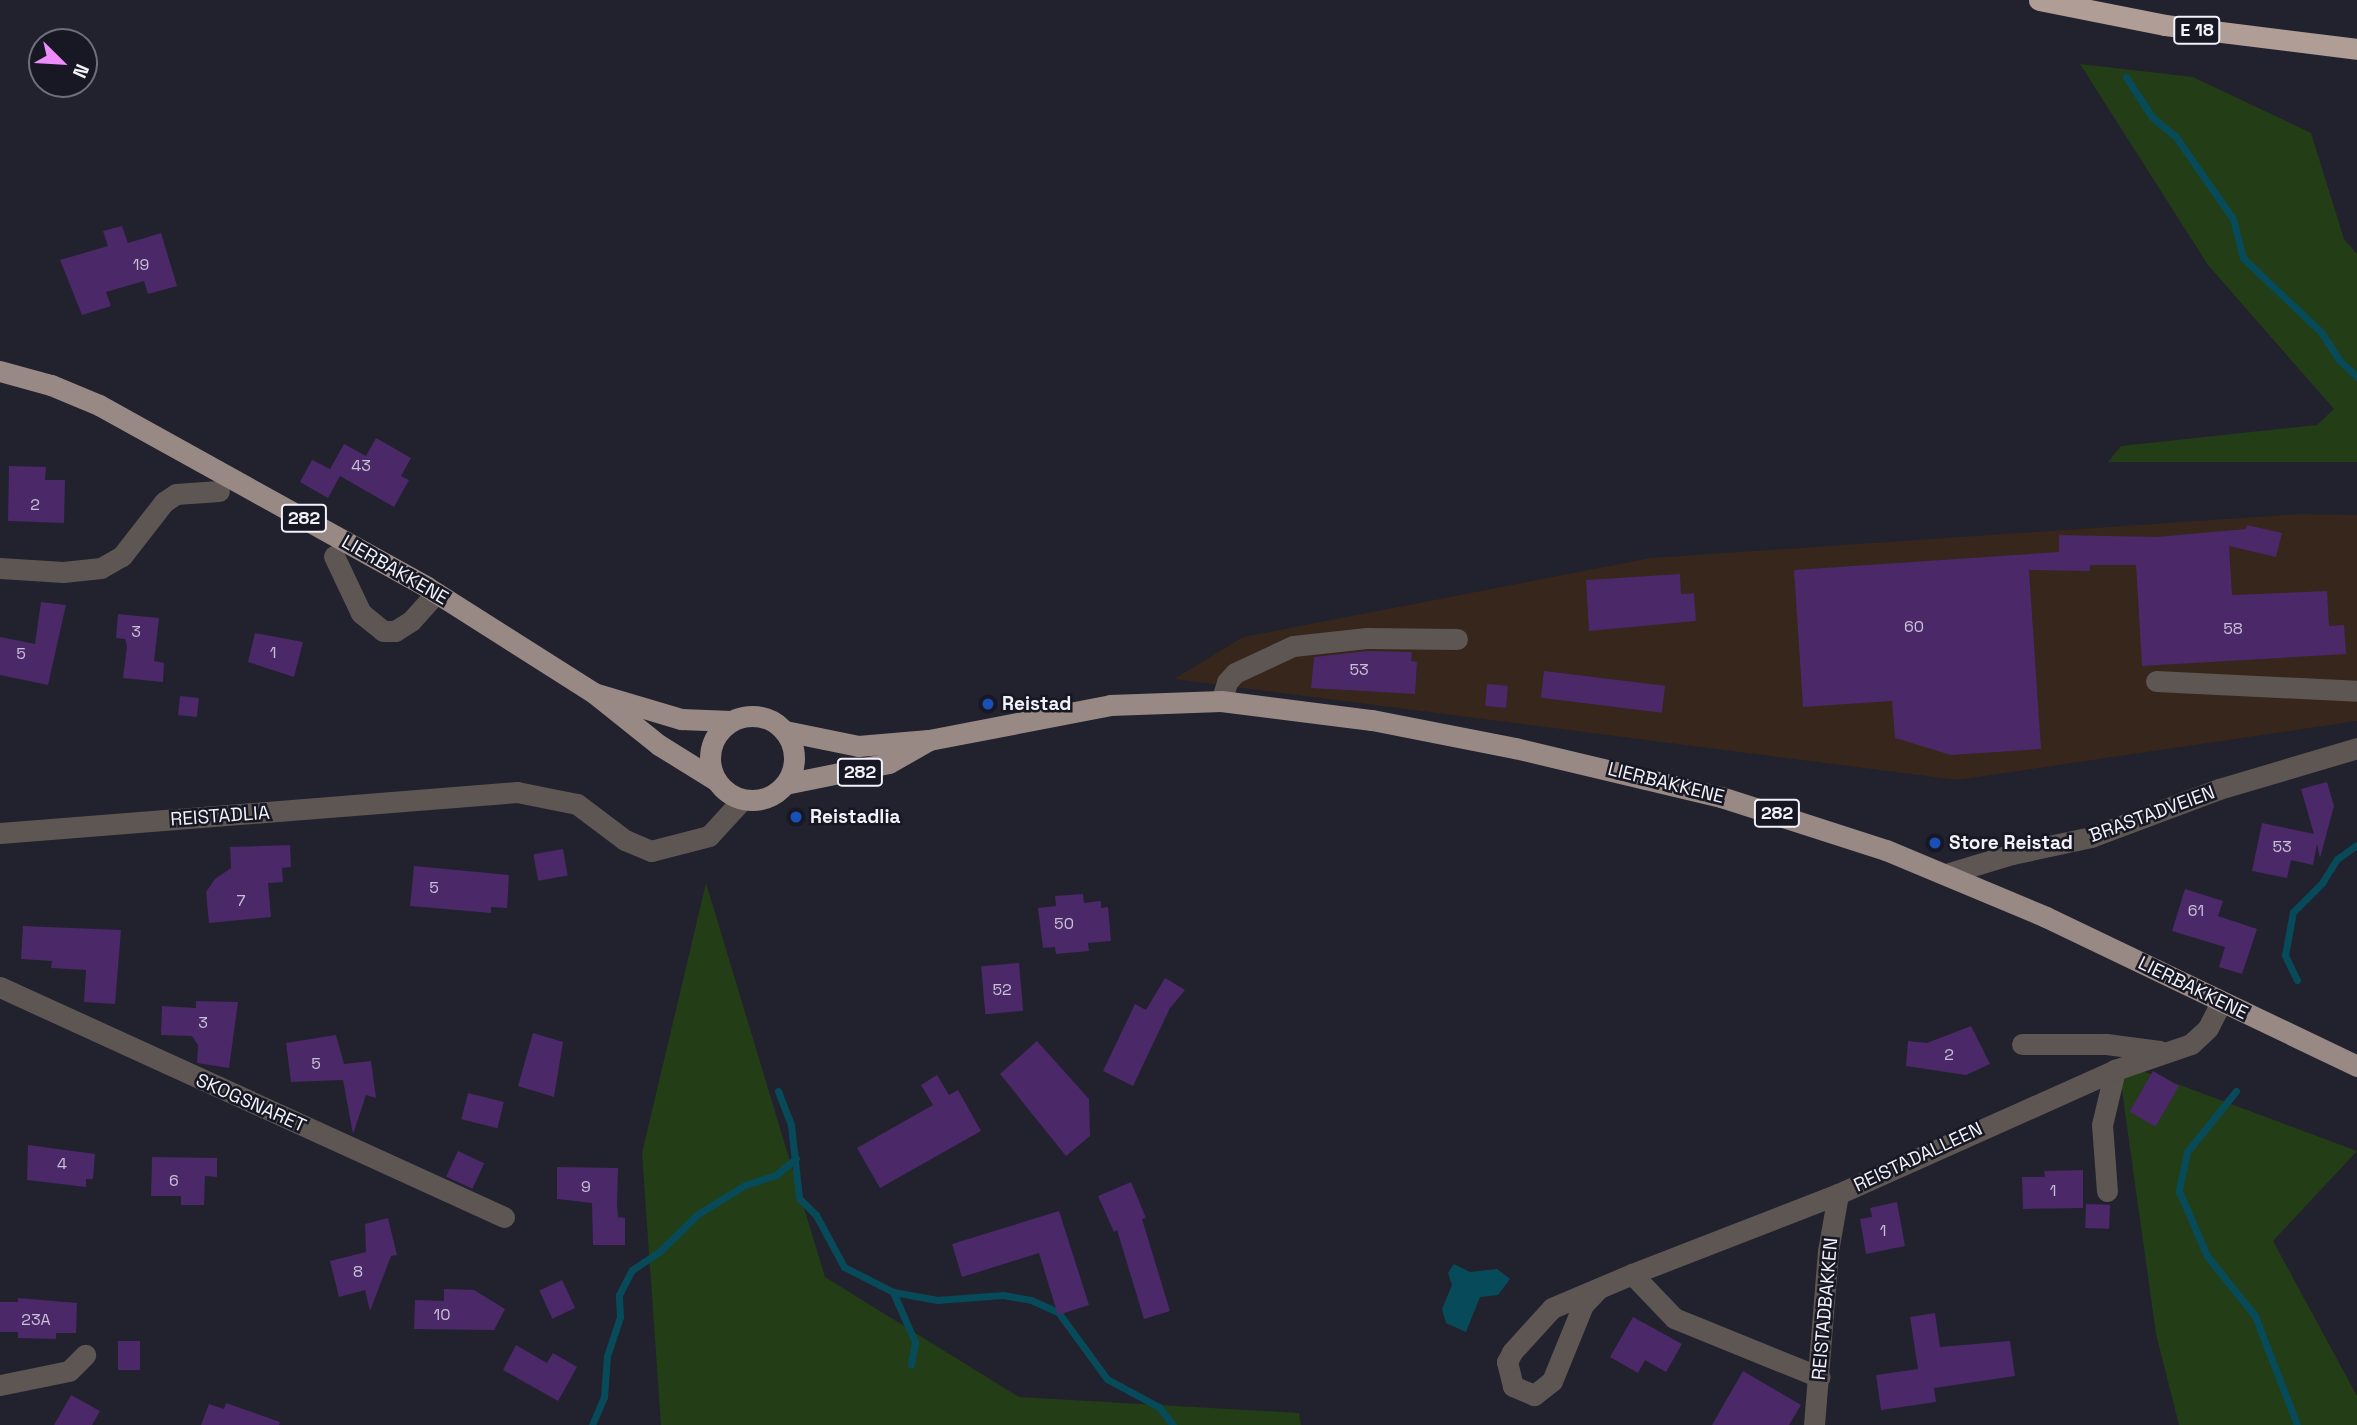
<!DOCTYPE html>
<html>
<head>
<meta charset="utf-8">
<style>
	body { margin:0 }
	#map { position:relative; width:2357px; height:1425px; overflow:hidden; background:#22212e; font-family:"Space Grotesk",sans-serif }
	div>[style] { position:absolute }
	.commercial>* { inset:0; background:#36261b }
	.green>* { inset:0; background:#233d16 }
	.water>* { inset:0; background:#074b5a }
	.stream>* { height:7px; margin:-3.5px; padding:0 3.5px; transform-origin:3.5px; border-radius:3.5px; background:#074b5a }
	.building>* { inset:0; background:#4b2868; transform-origin:0 0 }
	.minor>* { height:21px; margin:-10.5px; padding:0 10.5px; transform-origin:10.5px; border-radius:10.5px; background:#5d5653 }
	.major>* { height:21px; margin:-10.5px; padding:0 10.5px; transform-origin:10.5px; border-radius:10.5px; background:#988984 }
	.major>.ring { margin:-10.5px; padding:0; box-sizing:content-box; background:none; border:21px solid #988984; border-radius:50% }
	.highway>* { height:21px; margin:-10.5px; padding:0 10.5px; transform-origin:10.5px; border-radius:10.5px; background:#af9d96 }
	.dots>* { width:19px; height:19px; translate:-50% -50%; box-sizing:border-box; border:4px solid #181824; border-radius:50% }
	span { translate:-50% -50%; white-space:nowrap; text-align:center; line-height:1.15; -webkit-text-stroke:5px #181824; paint-order:stroke }
	.number-label { font-size:16px; color:#c8c0d6 }
	.number-label span { -webkit-text-stroke-width:0 }
	.shield-label span { padding:2px 5px; background:#181824; border:2px solid; border-radius:5px; -webkit-text-stroke-width:0 }
	.shield-label { font-size:18px; color:#f2f2fb; font-weight:700 }
	.street-label { font-size:19px; color:#f2f2fb }
	.poi-label { font-size:19px; color:#f2f2fb; font-weight:700 }
	.left { translate:0 -50%; text-align:left }
	.north { position:absolute; left:28px; top:28px; width:70px; height:70px; box-sizing:border-box; background:#181824; border:2px solid #6f6f7a; border-radius:50%; rotate:114deg; font-size:19px; font-weight:700; line-height:28px; text-align:center; color:#f2f2fb }
	.north::after { content:''; display:block; margin:auto; width:24px; height:32px; background:#ed8cfa; clip-path:polygon(50% 0,100% 100%,50% 72%,0 100%) }
</style>
</head>
<body>
<div id="map">
	<div class="commercial">
		<i style="clip-path:polygon(2300px 514px,2357px 515px,2357px 721px,1957px 780px,1174px 679px,1243px 637px,1651px 558px)"></i>
	</div>
	<div class="green">
		<i style="clip-path:polygon(2080px 64px,2193px 77px,2311px 133px,2344px 239px,2357px 254px,2357px 462px,2108px 462px,2121px 446px,2317px 425px,2334px 409px,2208px 265px)"></i>
		<i style="clip-path:polygon(706px 883px,825px 1277px,1019px 1397px,1299px 1413px,1301px 1425px,661px 1425px,642px 1153px)"></i>
		<i style="clip-path:polygon(2118px 1062px,2357px 1151px,2273px 1241px,2357px 1396px,2357px 1425px,2179px 1425px,2156px 1334px)"></i>
	</div>
	<div class="water">
		<i style="clip-path:polygon(1454px 1264px,1470px 1272px,1497px 1269px,1510px 1279px,1498px 1295px,1480px 1297px,1466px 1332px,1446px 1323px,1442px 1309px,1452px 1285px,1448px 1273px)"></i>
	</div>
	<div class="stream">
		<i style="left:2126px;top:77px;width:48px;rotate:57deg"></i>
		<i style="left:2152px;top:117px;width:31px;rotate:40deg"></i>
		<i style="left:2176px;top:137px;width:100px;rotate:55.2deg"></i>
		<i style="left:2233px;top:219px;width:40px;rotate:75.6deg"></i>
		<i style="left:2243px;top:258px;width:108px;rotate:43.5deg"></i>
		<i style="left:2321px;top:332px;width:33px;rotate:57deg"></i>
		<i style="left:2339px;top:360px;width:25px;rotate:43deg"></i>
		<i style="left:2297px;top:980px;width:28px;rotate:-116deg"></i>
		<i style="left:2285px;top:955px;width:44px;rotate:-79.5deg"></i>
		<i style="left:2293px;top:912px;width:41px;rotate:-45deg"></i>
		<i style="left:2322px;top:883px;width:28px;rotate:-58deg"></i>
		<i style="left:2337px;top:859px;width:24px;rotate:-35deg"></i>
		<i style="left:778px;top:1091px;width:36px;rotate:69deg"></i>
		<i style="left:791px;top:1125px;width:73px;rotate:83.7deg"></i>
		<i style="left:799px;top:1198px;width:24px;rotate:45deg"></i>
		<i style="left:816px;top:1215px;width:59px;rotate:61.7deg"></i>
		<i style="left:844px;top:1267px;width:55px;rotate:27deg"></i>
		<i style="left:893px;top:1292px;width:45px;rotate:10.3deg"></i>
		<i style="left:937px;top:1300px;width:66px;rotate:-4.3deg"></i>
		<i style="left:1003px;top:1295px;width:28px;rotate:10deg"></i>
		<i style="left:1031px;top:1300px;width:30px;rotate:24deg"></i>
		<i style="left:1058px;top:1312px;width:83px;rotate:53.8deg"></i>
		<i style="left:1107px;top:1379px;width:59px;rotate:28.3deg"></i>
		<i style="left:1159px;top:1407px;width:23px;rotate:52deg"></i>
		<i style="left:2236px;top:1091px;width:78px;rotate:128.8deg"></i>
		<i style="left:2187px;top:1152px;width:40px;rotate:102deg"></i>
		<i style="left:2179px;top:1191px;width:71px;rotate:66.7deg"></i>
		<i style="left:2207px;top:1256px;width:77px;rotate:51.3deg"></i>
		<i style="left:2255px;top:1316px;width:117px;rotate:68.9deg"></i>
		<i style="left:893px;top:1292px;width:55px;rotate:66.3deg"></i>
		<i style="left:915px;top:1342px;width:23px;rotate:100deg"></i>
		<i style="left:592px;top:1425px;width:30px;rotate:-67deg"></i>
		<i style="left:604px;top:1397px;width:41px;rotate:-85.8deg"></i>
		<i style="left:607px;top:1356px;width:41px;rotate:-71.6deg"></i>
		<i style="left:620px;top:1317px;width:22px;rotate:-93deg"></i>
		<i style="left:619px;top:1295px;width:28px;rotate:-63deg"></i>
		<i style="left:632px;top:1270px;width:32px;rotate:-34deg"></i>
		<i style="left:659px;top:1252px;width:54px;rotate:-44.3deg"></i>
		<i style="left:698px;top:1214px;width:55px;rotate:-31.7deg"></i>
		<i style="left:745px;top:1185px;width:33px;rotate:-18deg"></i>
		<i style="left:776px;top:1175px;width:26px;rotate:-40deg"></i>
	</div>
	<div class="building">
		<i style="clip-path:polygon(122px 226px,128px 243px,161px 233px,177px 286px,148px 294px,144px 281px,106px 292px,111px 306px,82px 315px,60px 260px,108px 246px,103px 231px)"></i>
		<i style="clip-path:polygon(376px 438px,411px 458px,401px 476px,409px 480px,394px 507px,340px 476px,328px 498px,300px 482px,312px 460px,330px 469px,344px 444px,366px 456px)"></i>
		<i style="clip-path:polygon(9px 466px,46px 467px,45px 480px,65px 480px,64px 523px,8px 521px)"></i>
		<i style="clip-path:polygon(2247px 525px,2282px 533px,2276px 557px,2229px 546px,2232px 595px,2327px 591px,2329px 626px,2344px 625px,2346px 654px,2142px 666px,2136px 565px,2090px 565px,2090px 571px,2029px 570px,2041px 749px,1951px 755px,1895px 738px,1892px 701px,1803px 707px,1794px 570px,2059px 552px,2059px 535px,2156px 537px,2246px 529px)"></i>
		<i style="clip-path:polygon(1680px 574px,1681px 594px,1694px 593px,1696px 621px,1589px 631px,1586px 580px)"></i>
		<i style="clip-path:polygon(41px 602px,66px 605px,48px 685px,0 675px,0 637px,35px 644px)"></i>
		<i style="clip-path:polygon(118px 614px,159px 618px,154px 661px,164px 663px,163px 682px,123px 678px,127px 646px,125px 639px,116px 638px)"></i>
		<i style="clip-path:polygon(255px 633px,303px 642px,294px 677px,248px 662px)"></i>
		<i style="clip-path:polygon(1368px 651px,1412px 652px,1411px 661px,1417px 662px,1415px 694px,1311px 688px,1314px 657px)"></i>
		<i style="left:1544px;top:671px;width:122px;height:27px;rotate:7deg"></i>
		<i style="left:1487px;top:684px;width:21px;height:22px;rotate:5deg"></i>
		<i style="left:180px;top:696px;width:19px;height:19px;rotate:6deg"></i>
		<i style="clip-path:polygon(2327px 782px,2334px 806px,2320px 858px,2317px 844px,2313px 865px,2291px 860px,2287px 878px,2252px 871px,2262px 823px,2314px 834px,2301px 789px)"></i>
		<i style="clip-path:polygon(290px 845px,291px 867px,282px 868px,283px 882px,268px 883px,271px 917px,209px 923px,206px 892px,215px 879px,231px 868px,230px 847px)"></i>
		<i style="left:563px;top:849px;width:27px;height:30px;rotate:80deg"></i>
		<i style="clip-path:polygon(414px 866px,509px 875px,507px 908px,491px 907px,491px 913px,410px 906px)"></i>
		<i style="clip-path:polygon(2185px 889px,2223px 901px,2218px 916px,2257px 929px,2242px 974px,2219px 967px,2225px 947px,2172px 931px)"></i>
		<i style="clip-path:polygon(1083px 894px,1084px 903px,1101px 901px,1101px 908px,1108px 907px,1111px 941px,1088px 943px,1089px 951px,1056px 954px,1055px 947px,1043px 948px,1038px 908px,1056px 906px,1055px 896px)"></i>
		<i style="clip-path:polygon(23px 926px,121px 930px,115px 1004px,84px 1002px,86px 970px,51px 968px,52px 961px,21px 959px)"></i>
		<i style="left:1019px;top:963px;width:48px;height:38px;rotate:85deg"></i>
		<i style="clip-path:polygon(1165px 978px,1185px 990px,1170px 1008px,1133px 1086px,1103px 1071px,1135px 1004px,1146px 1010px)"></i>
		<i style="clip-path:polygon(196px 1001px,238px 1002px,229px 1068px,197px 1063px,198px 1045px,192px 1036px,161px 1035px,162px 1006px,196px 1008px)"></i>
		<i style="clip-path:polygon(1971px 1026px,1990px 1064px,1966px 1075px,1906px 1066px,1908px 1041px,1927px 1043px)"></i>
		<i style="clip-path:polygon(533px 1033px,563px 1042px,554px 1097px,518px 1086px)"></i>
		<i style="clip-path:polygon(336px 1035px,344px 1064px,371px 1061px,376px 1098px,366px 1095px,353px 1134px,343px 1080px,291px 1082px,286px 1043px)"></i>
		<i style="clip-path:polygon(1037px 1041px,1089px 1099px,1090px 1136px,1066px 1156px,1000px 1074px)"></i>
		<i style="left:2153px;top:1071px;width:30px;height:47px;rotate:30deg"></i>
		<i style="clip-path:polygon(937px 1075px,949px 1095px,958px 1090px,981px 1131px,880px 1188px,857px 1148px,933px 1105px,921px 1085px)"></i>
		<i style="left:468px;top:1093px;width:37px;height:27px;rotate:14deg"></i>
		<i style="clip-path:polygon(28px 1145px,95px 1154px,93px 1179px,86px 1179px,86px 1187px,27px 1180px)"></i>
		<i style="left:458px;top:1151px;width:29px;height:28px;rotate:25deg"></i>
		<i style="clip-path:polygon(152px 1157px,217px 1158px,217px 1177px,205px 1176px,204px 1205px,181px 1205px,181px 1196px,151px 1196px)"></i>
		<i style="clip-path:polygon(557px 1167px,618px 1168px,617px 1205px,618px 1217px,625px 1218px,625px 1245px,593px 1245px,592px 1203px,557px 1199px)"></i>
		<i style="clip-path:polygon(2083px 1170px,2083px 1208px,2023px 1209px,2022px 1177px,2045px 1177px,2044px 1171px)"></i>
		<i style="clip-path:polygon(1131px 1182px,1146px 1218px,1142px 1219px,1170px 1311px,1144px 1319px,1117px 1230px,1114px 1232px,1098px 1196px)"></i>
		<i style="clip-path:polygon(1897px 1202px,1905px 1246px,1866px 1254px,1860px 1219px,1872px 1217px,1870px 1208px)"></i>
		<i style="left:2086px;top:1204px;width:24px;height:24px;rotate:2deg"></i>
		<i style="clip-path:polygon(1059px 1211px,1089px 1305px,1058px 1315px,1039px 1253px,962px 1277px,952px 1244px)"></i>
		<i style="clip-path:polygon(388px 1218px,397px 1255px,391px 1256px,370px 1311px,365px 1290px,339px 1297px,330px 1261px,366px 1252px,365px 1224px)"></i>
		<i style="left:562px;top:1280px;width:31px;height:25px;rotate:65deg"></i>
		<i style="clip-path:polygon(444px 1289px,474px 1290px,505px 1309px,494px 1330px,414px 1329px,415px 1300px,444px 1301px)"></i>
		<i style="clip-path:polygon(18px 1298px,77px 1303px,76px 1333px,56px 1333px,56px 1339px,18px 1338px,18px 1332px,0 1332px,0 1302px,18px 1302px)"></i>
		<i style="clip-path:polygon(1935px 1313px,1940px 1347px,2010px 1341px,2015px 1376px,1934px 1388px,1936px 1402px,1881px 1410px,1876px 1375px,1918px 1369px,1910px 1317px)"></i>
		<i style="clip-path:polygon(1633px 1317px,1682px 1344px,1666px 1372px,1645px 1360px,1638px 1373px,1610px 1357px)"></i>
		<i style="left:118px;top:1341px;width:22px;height:29px"></i>
		<i style="clip-path:polygon(516px 1345px,547px 1363px,553px 1353px,577px 1367px,558px 1401px,503px 1370px)"></i>
		<i style="clip-path:polygon(1743px 1371px,1801px 1405px,1789px 1425px,1712px 1425px)"></i>
		<i style="clip-path:polygon(71px 1395px,100px 1411px,92px 1425px,54px 1425px)"></i>
		<i style="clip-path:polygon(226px 1403px,280px 1422px,279px 1425px,201px 1425px,209px 1404px,224px 1409px)"></i>
	</div>
	<div class="minor">
		<i style="left:334px;top:556px;width:63px;rotate:64.7deg"></i>
		<i style="left:361px;top:613px;width:28px;rotate:39deg"></i>
		<i style="left:383px;top:631px;width:12px"></i>
		<i style="left:395px;top:631px;width:19px;rotate:-32deg"></i>
		<i style="left:411px;top:621px;width:38px;rotate:-48deg"></i>
		<i style="left:0;top:568px;width:63px;rotate:3.6deg"></i>
		<i style="left:63px;top:572px;width:38px;rotate:-6deg"></i>
		<i style="left:101px;top:568px;width:24px;rotate:-30deg"></i>
		<i style="left:122px;top:556px;width:68px;rotate:-52.1deg"></i>
		<i style="left:164px;top:502px;width:14px;rotate:-34deg"></i>
		<i style="left:176px;top:494px;width:43px;rotate:-4deg"></i>
		<i style="left:2156px;top:681px;width:201px;rotate:2.8deg"></i>
		<i style="left:1221px;top:701px;width:20px;rotate:-72deg"></i>
		<i style="left:1227px;top:682px;width:12px;rotate:-48deg"></i>
		<i style="left:1235px;top:673px;width:64px;rotate:-25deg"></i>
		<i style="left:1293px;top:646px;width:74px;rotate:-6.2deg"></i>
		<i style="left:1367px;top:638px;width:90px;rotate:0.6deg"></i>
		<i style="left:0;top:833px;width:519px;rotate:-4.53deg"></i>
		<i style="left:517px;top:792px;width:61px;rotate:11.3deg"></i>
		<i style="left:577px;top:804px;width:60px;rotate:36.9deg"></i>
		<i style="left:625px;top:840px;width:28px;rotate:23deg"></i>
		<i style="left:651px;top:851px;width:60px;rotate:-14.5deg"></i>
		<i style="left:709px;top:836px;width:49px;rotate:-47.5deg"></i>
		<i style="left:1946px;top:874px;width:69px;rotate:-16.9deg"></i>
		<i style="left:2012px;top:854px;width:81px;rotate:-12.1deg"></i>
		<i style="left:2091px;top:837px;width:137px;rotate:-20.6deg"></i>
		<i style="left:2219px;top:789px;width:144px;rotate:-16.5deg"></i>
		<i style="left:0;top:987px;width:554px;rotate:24.53deg"></i>
		<i style="left:2022px;top:1044px;width:84px"></i>
		<i style="left:2106px;top:1044px;width:54px;rotate:7.4deg"></i>
		<i style="left:2107px;top:1191px;width:66px;rotate:-94.3deg"></i>
		<i style="left:2102px;top:1125px;width:57px;rotate:-76.7deg"></i>
		<i style="left:1632px;top:1274px;width:61px;rotate:46.3deg"></i>
		<i style="left:1674px;top:1318px;width:157px;rotate:22.1deg"></i>
		<i style="left:1597px;top:1290px;width:21px;rotate:133deg"></i>
		<i style="left:1583px;top:1305px;width:82px;rotate:112.2deg"></i>
		<i style="left:1552px;top:1381px;width:23px;rotate:142deg"></i>
		<i style="left:1534px;top:1395px;width:23px;rotate:-157deg"></i>
		<i style="left:1513px;top:1386px;width:25px;rotate:-104deg"></i>
		<i style="left:1507px;top:1362px;width:11px;rotate:-63deg"></i>
		<i style="left:1512px;top:1352px;width:59px;rotate:-47.7deg"></i>
		<i style="left:1552px;top:1308px;width:87px;rotate:-23deg"></i>
		<i style="left:1632px;top:1274px;width:221px;rotate:-21.2deg"></i>
		<i style="left:1838px;top:1194px;width:303px;rotate:-24.1deg"></i>
		<i style="left:2115px;top:1070px;width:80px;rotate:-18.9deg"></i>
		<i style="left:2191px;top:1044px;width:23px;rotate:-43deg"></i>
		<i style="left:2208px;top:1028px;width:29px;rotate:-63deg"></i>
		<i style="left:0;top:1385px;width:70px;rotate:-11.5deg"></i>
		<i style="left:69px;top:1371px;width:23px;rotate:-45deg"></i>
		<i style="left:1814px;top:1425px;width:175px;rotate:-85.4deg"></i>
		<i style="left:1828px;top:1251px;width:58px;rotate:-80deg"></i>
	</div>
	<div class="major">
		<i style="left:0;top:371px;width:53px;rotate:15.4deg"></i>
		<i style="left:51px;top:385px;width:52px;rotate:22.6deg"></i>
		<i style="left:99px;top:405px;width:375px;rotate:29deg"></i>
		<i style="left:427px;top:587px;width:198px;rotate:32.4deg"></i>
		<i style="left:594px;top:693px;width:83px;rotate:38.7deg"></i>
		<i style="left:659px;top:745px;width:68px;rotate:31.8deg"></i>
		<i style="left:597px;top:694px;width:88px;rotate:16.6deg"></i>
		<i style="left:681px;top:719px;width:50px;rotate:2.3deg"></i>
		<i class="ring" style="left:710px;top:716px;width:63px;height:63px"></i>
		<i style="left:785px;top:731px;width:75px;rotate:11.6deg"></i>
		<i style="left:858px;top:746px;width:71px;rotate:-4.8deg"></i>
		<i style="left:929px;top:740px;width:184px;rotate:-10.9deg"></i>
		<i style="left:1110px;top:705px;width:111px;rotate:-2.1deg"></i>
		<i style="left:1221px;top:701px;width:152px;rotate:7.2deg"></i>
		<i style="left:1372px;top:720px;width:146px;rotate:11.1deg"></i>
		<i style="left:1515px;top:748px;width:212px;rotate:13.4deg"></i>
		<i style="left:1721px;top:797px;width:173px;rotate:17.8deg"></i>
		<i style="left:1886px;top:850px;width:173px;rotate:22.7deg"></i>
		<i style="left:2046px;top:917px;width:345px;rotate:25.6deg"></i>
		<i style="left:785px;top:784px;width:106px;rotate:-11.4deg"></i>
		<i style="left:889px;top:763px;width:46px;rotate:-29.9deg"></i>
	</div>
	<div class="highway">
		<i style="left:2039px;top:0;width:128px;rotate:11.2deg"></i>
		<i style="left:2165px;top:25px;width:193px;rotate:7.1deg"></i>
	</div>
	<div class="dots">
		<i style="left:988px;top:704px;background:#1a4fb4"></i>
		<i style="left:796px;top:817px;background:#1a4fb4"></i>
		<i style="left:1935px;top:843px;background:#1a4fb4"></i>
	</div>
	<div class="number-label">
		<span style="left:141px;top:265px">19</span>
		<span style="left:361px;top:466px">43</span>
		<span style="left:35px;top:505px">2</span>
		<span style="left:1914px;top:627px">60</span>
		<span style="left:2233px;top:629px">58</span>
		<span style="left:136px;top:632px">3</span>
		<span style="left:273px;top:653px">1</span>
		<span style="left:21px;top:654px">5</span>
		<span style="left:1359px;top:670px">53</span>
		<span style="left:2282px;top:847px">53</span>
		<span style="left:434px;top:888px">5</span>
		<span style="left:241px;top:901px">7</span>
		<span style="left:2196px;top:911px">61</span>
		<span style="left:1064px;top:924px">50</span>
		<span style="left:1002px;top:990px">52</span>
		<span style="left:203px;top:1023px">3</span>
		<span style="left:1949px;top:1055px">2</span>
		<span style="left:316px;top:1064px">5</span>
		<span style="left:62px;top:1164px">4</span>
		<span style="left:174px;top:1181px">6</span>
		<span style="left:586px;top:1187px">9</span>
		<span style="left:2053px;top:1191px">1</span>
		<span style="left:1883px;top:1231px">1</span>
		<span style="left:358px;top:1272px">8</span>
		<span style="left:442px;top:1315px">10</span>
		<span style="left:36px;top:1320px">23A</span>
	</div>
	<div class="shield-label">
		<span style="left:2197px;top:30px">E 18</span>
		<span style="left:304px;top:518px">282</span>
		<span style="left:860px;top:772px">282</span>
		<span style="left:1777px;top:813px">282</span>
	</div>
	<div class="street-label">
		<span style="left:395px;top:570px;rotate:30deg">LIERBAKKENE</span>
		<span style="left:1666px;top:783px;rotate:14deg">LIERBAKKENE</span>
		<span style="left:2152px;top:814px;rotate:-20deg">BRASTADVEIEN</span>
		<span style="left:220px;top:816px;rotate:-4deg">REISTADLIA</span>
		<span style="left:2193px;top:988px;rotate:26deg">LIERBAKKENE</span>
		<span style="left:251px;top:1103px;rotate:24deg">SKOGSNARET</span>
		<span style="left:1918px;top:1157px;rotate:-25deg">REISTADALLEEN</span>
		<span style="left:1825px;top:1309px;rotate:-85deg">REISTADBAKKEN</span>
	</div>
	<div class="poi-label">
		<span class="left" style="left:1002px;top:704px">Reistad</span>
		<span class="left" style="left:810px;top:817px">Reistadlia</span>
		<span class="left" style="left:1949px;top:843px">Store Reistad</span>
	</div>
	<div class="north">N</div>
</div>
</body>
</html>
